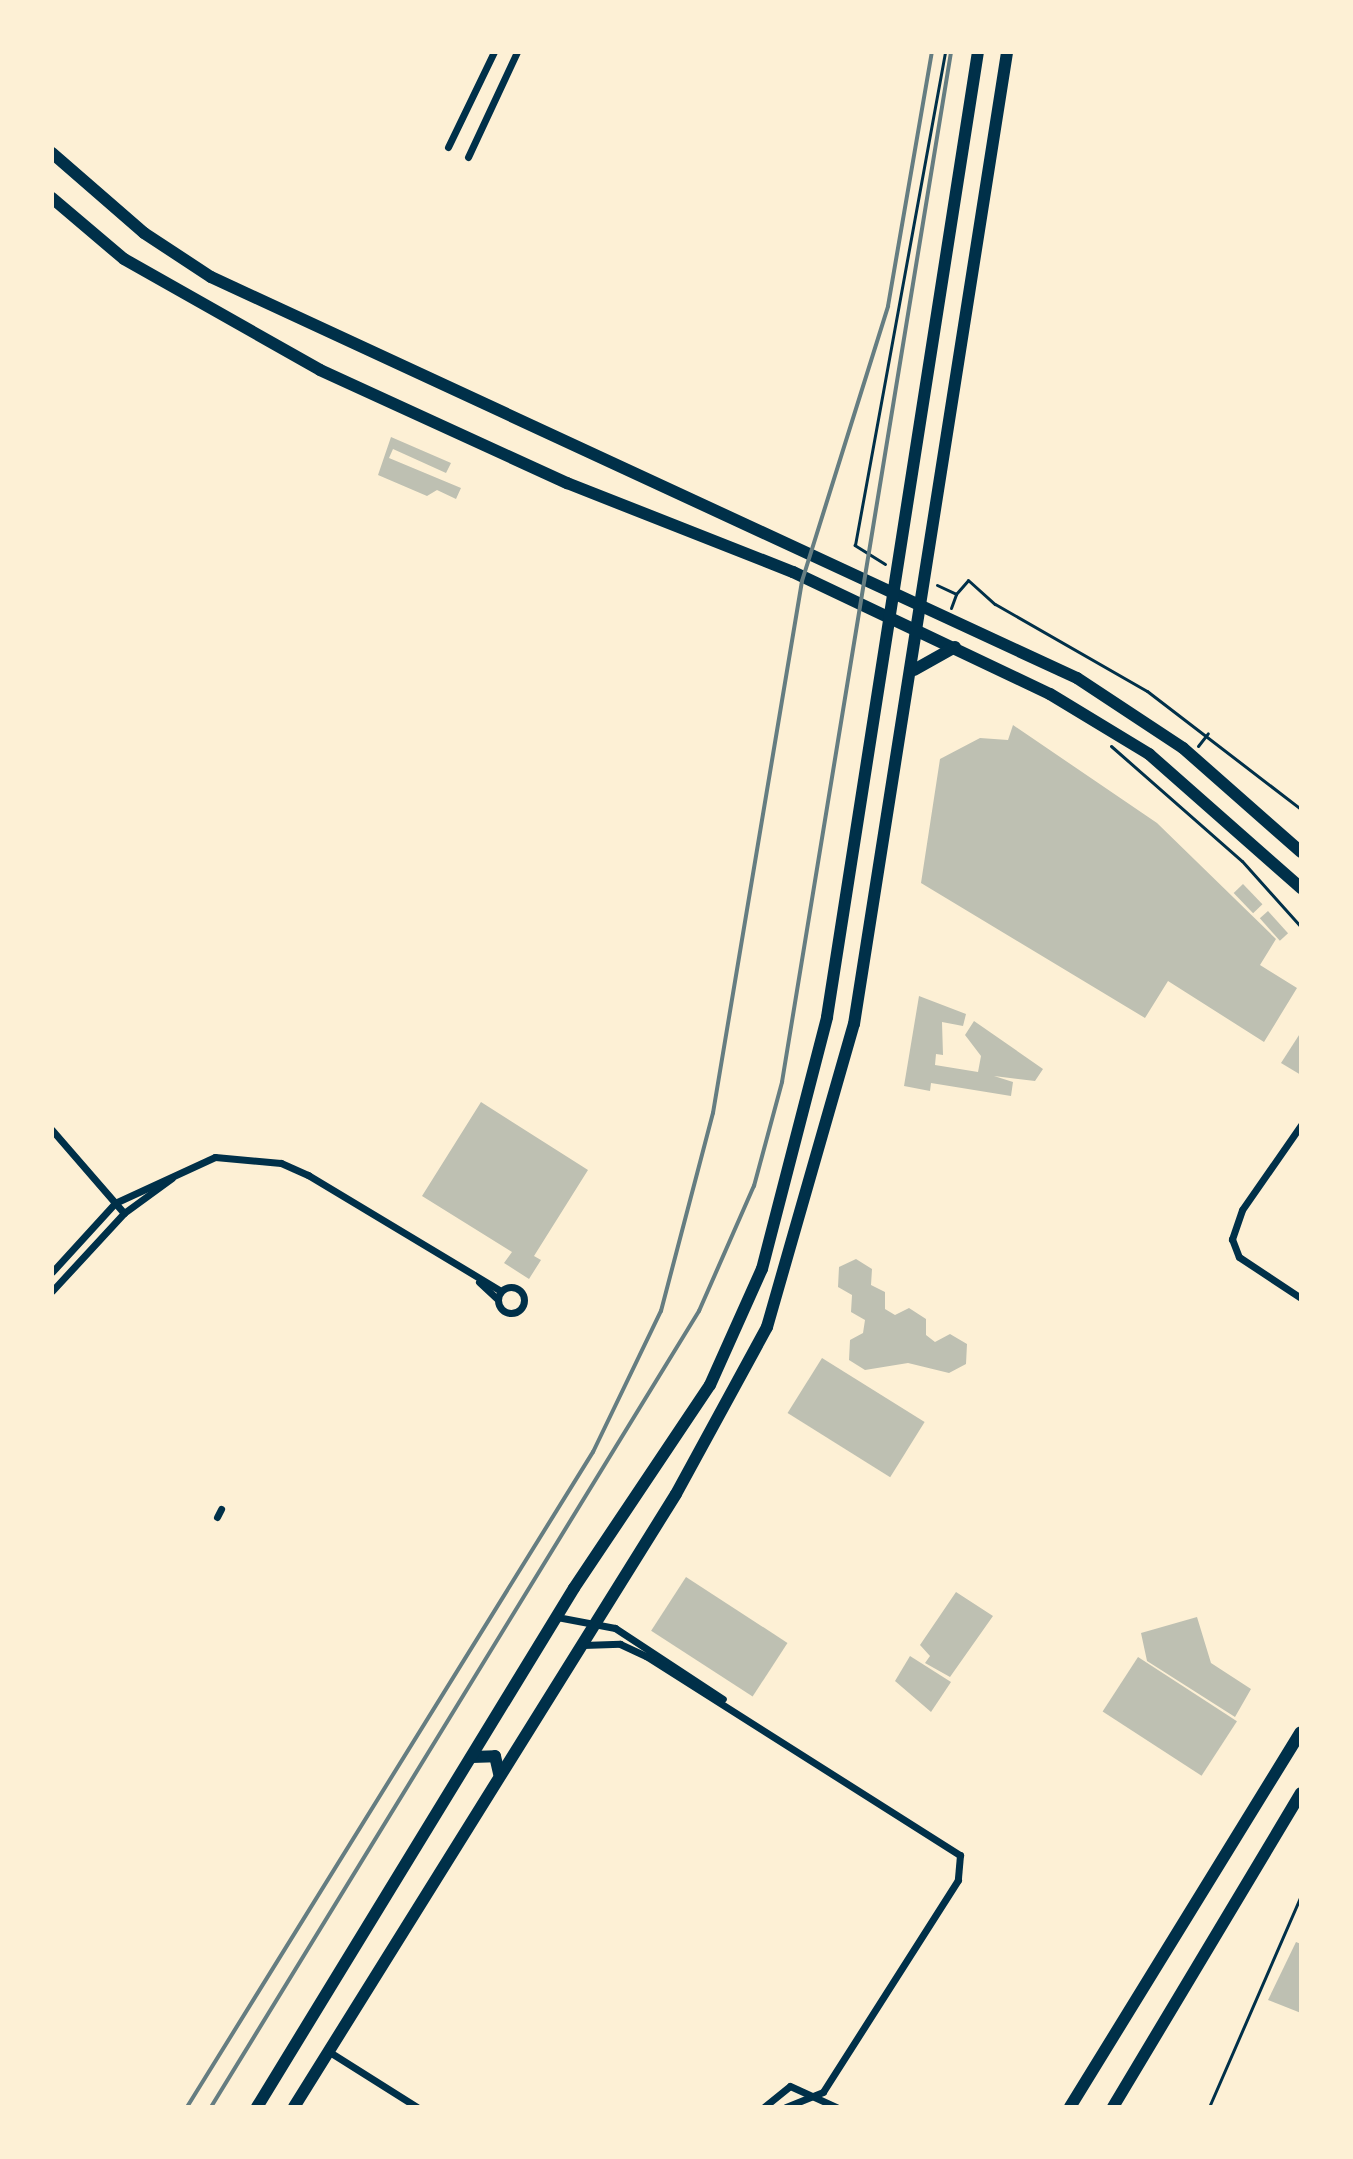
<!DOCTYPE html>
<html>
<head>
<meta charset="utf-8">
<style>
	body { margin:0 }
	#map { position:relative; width:1353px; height:2159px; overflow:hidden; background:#fdf0d5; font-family:Helvetica,sans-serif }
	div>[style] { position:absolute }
	.building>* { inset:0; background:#bec0b2; transform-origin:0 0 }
	.path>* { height:3px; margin:-1.5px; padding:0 1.5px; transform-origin:1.5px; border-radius:1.5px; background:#003049 }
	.minor>* { height:7px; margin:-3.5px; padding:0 3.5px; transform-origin:3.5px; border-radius:3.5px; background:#003049 }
	.minor>.ring { margin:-3.5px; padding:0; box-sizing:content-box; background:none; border:7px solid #003049; border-radius:50% }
	.primary>* { height:12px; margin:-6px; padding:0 6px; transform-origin:6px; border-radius:6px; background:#003049 }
	.rail>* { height:4px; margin:-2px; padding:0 2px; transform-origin:2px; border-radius:2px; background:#657d81 }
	span { translate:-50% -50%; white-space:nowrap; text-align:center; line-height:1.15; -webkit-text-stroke:6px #fdf0d5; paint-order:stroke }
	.frame { position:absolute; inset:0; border:54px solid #fdf0d5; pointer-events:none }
</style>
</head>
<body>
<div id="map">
	<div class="building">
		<i style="clip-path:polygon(391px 437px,451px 463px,446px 473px,393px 449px,389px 458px,461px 488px,456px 499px,437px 490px,427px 496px,378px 475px)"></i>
		<i style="clip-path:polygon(1013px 725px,1157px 823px,1276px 939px,1260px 965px,1297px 988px,1264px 1042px,1168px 981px,1145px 1018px,921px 883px,940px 759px,980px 738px,1008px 740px)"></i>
		<i style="left:1243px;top:884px;width:28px;height:13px;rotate:46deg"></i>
		<i style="left:1268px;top:911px;width:30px;height:11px;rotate:48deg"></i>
		<i style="clip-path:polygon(919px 996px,966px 1014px,963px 1026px,942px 1022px,943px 1055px,936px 1054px,935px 1065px,978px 1072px,981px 1056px,965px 1035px,974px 1021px,1043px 1069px,1035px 1081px,994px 1076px,1013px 1082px,1011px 1096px,931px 1083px,930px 1091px,904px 1086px)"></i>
		<i style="clip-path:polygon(1301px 1032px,1301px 1075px,1281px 1063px)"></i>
		<i style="clip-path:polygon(481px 1102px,588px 1170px,534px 1256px,541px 1260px,529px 1279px,504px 1263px,512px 1252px,422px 1196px)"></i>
		<i style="clip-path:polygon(856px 1259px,872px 1269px,871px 1285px,885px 1292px,885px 1309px,895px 1315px,909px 1308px,926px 1319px,926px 1335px,935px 1342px,950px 1334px,967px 1344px,966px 1364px,949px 1373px,908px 1363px,865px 1370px,849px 1360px,850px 1340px,863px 1333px,865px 1320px,851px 1312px,852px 1295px,838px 1287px,839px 1267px)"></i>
		<i style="left:822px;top:1358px;width:121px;height:65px;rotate:32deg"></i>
		<i style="left:686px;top:1577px;width:121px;height:64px;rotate:33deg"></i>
		<i style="clip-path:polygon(956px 1592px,993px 1616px,950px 1677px,925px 1663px,930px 1656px,920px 1645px)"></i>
		<i style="clip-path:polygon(1197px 1617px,1211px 1663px,1251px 1689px,1235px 1717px,1147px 1661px,1141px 1633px)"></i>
		<i style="clip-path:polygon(910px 1656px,951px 1682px,931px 1712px,895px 1681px)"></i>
		<i style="left:1138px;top:1657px;width:118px;height:65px;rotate:33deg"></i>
		<i style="clip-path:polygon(1296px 1942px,1301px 1944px,1301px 2013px,1268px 2000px)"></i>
	</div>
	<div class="path">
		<i style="left:885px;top:564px;width:36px;rotate:-148deg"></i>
		<i style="left:855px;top:545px;width:501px;rotate:-79.65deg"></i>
		<i style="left:937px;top:585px;width:21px;rotate:25deg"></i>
		<i style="left:956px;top:594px;width:18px;rotate:-49deg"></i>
		<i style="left:968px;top:580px;width:36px;rotate:42deg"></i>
		<i style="left:995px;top:604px;width:175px;rotate:29.8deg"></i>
		<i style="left:1147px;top:691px;width:194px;rotate:37.5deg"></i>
		<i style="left:951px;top:608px;width:15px;rotate:-70deg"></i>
		<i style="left:1111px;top:746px;width:174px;rotate:41.3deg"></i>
		<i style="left:1242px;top:861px;width:89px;rotate:48.2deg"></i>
		<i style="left:1198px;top:746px;width:16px;rotate:-52deg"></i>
		<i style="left:1209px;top:2107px;width:231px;rotate:-66.5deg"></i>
	</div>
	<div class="minor">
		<i style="left:448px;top:147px;width:106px;rotate:-64.2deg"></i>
		<i style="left:468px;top:157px;width:116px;rotate:-65deg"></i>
		<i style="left:1301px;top:1125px;width:103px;rotate:124.8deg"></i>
		<i style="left:1242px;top:1210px;width:31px;rotate:109deg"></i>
		<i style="left:1232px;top:1239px;width:19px;rotate:69deg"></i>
		<i style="left:1239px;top:1257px;width:74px;rotate:33.5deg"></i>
		<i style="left:52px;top:1130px;width:110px;rotate:49.1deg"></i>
		<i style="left:52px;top:1272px;width:93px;rotate:-47.6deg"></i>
		<i style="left:115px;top:1203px;width:110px;rotate:-24.7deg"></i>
		<i style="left:215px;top:1157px;width:66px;rotate:5.2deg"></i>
		<i style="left:281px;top:1163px;width:30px;rotate:24deg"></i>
		<i style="left:308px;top:1175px;width:225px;rotate:31deg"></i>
		<i style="left:479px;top:1282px;width:25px;rotate:43deg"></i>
		<i class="ring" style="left:498px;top:1287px;width:19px;height:19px"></i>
		<i style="left:52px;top:1291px;width:106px;rotate:-47.3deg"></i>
		<i style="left:124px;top:1213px;width:59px;rotate:-36.1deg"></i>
		<i style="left:217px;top:1517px;width:9px;rotate:-63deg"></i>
		<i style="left:557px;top:1617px;width:59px;rotate:10.7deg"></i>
		<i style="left:615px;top:1628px;width:129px;rotate:33.3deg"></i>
		<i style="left:583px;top:1645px;width:37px;rotate:-2deg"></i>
		<i style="left:620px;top:1644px;width:29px;rotate:25deg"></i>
		<i style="left:646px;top:1656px;width:372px;rotate:32.4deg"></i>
		<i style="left:960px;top:1855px;width:25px;rotate:95deg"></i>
		<i style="left:958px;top:1880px;width:251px;rotate:122.5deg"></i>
		<i style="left:823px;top:2092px;width:40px;rotate:158deg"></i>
		<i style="left:328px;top:2051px;width:105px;rotate:32.2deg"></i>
		<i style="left:764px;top:2107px;width:33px;rotate:-39deg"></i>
		<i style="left:790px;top:2086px;width:51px;rotate:24.5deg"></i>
	</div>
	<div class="primary">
		<i style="left:52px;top:153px;width:122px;rotate:41deg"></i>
		<i style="left:144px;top:233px;width:80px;rotate:33.3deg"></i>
		<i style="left:211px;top:277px;width:954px;rotate:24.85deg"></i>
		<i style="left:1077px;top:678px;width:127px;rotate:33.4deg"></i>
		<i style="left:1183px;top:748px;width:157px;rotate:41.4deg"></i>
		<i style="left:52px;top:198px;width:94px;rotate:40.3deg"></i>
		<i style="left:124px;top:259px;width:225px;rotate:29.5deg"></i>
		<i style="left:320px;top:370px;width:272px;rotate:24.6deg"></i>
		<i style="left:567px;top:483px;width:243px;rotate:21.5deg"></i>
		<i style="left:793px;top:572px;width:284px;rotate:25.4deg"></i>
		<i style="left:1050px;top:694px;width:116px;rotate:31.2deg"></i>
		<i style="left:1149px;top:754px;width:203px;rotate:41.4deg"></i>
		<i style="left:914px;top:670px;width:47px;rotate:-29.3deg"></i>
		<i style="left:472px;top:1757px;width:23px;rotate:-2deg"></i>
		<i style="left:495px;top:1756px;width:18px;rotate:77deg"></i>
		<i style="left:257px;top:2107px;width:608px;rotate:-58.58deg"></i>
		<i style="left:574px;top:1588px;width:244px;rotate:-56.2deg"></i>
		<i style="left:710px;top:1385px;width:127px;rotate:-65.9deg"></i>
		<i style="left:762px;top:1269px;width:260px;rotate:-75.5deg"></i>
		<i style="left:827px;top:1017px;width:977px;rotate:-81.11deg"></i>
		<i style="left:294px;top:2107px;width:722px;rotate:-58.07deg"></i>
		<i style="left:676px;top:1494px;width:190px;rotate:-61.4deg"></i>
		<i style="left:767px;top:1327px;width:315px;rotate:-74deg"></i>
		<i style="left:854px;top:1024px;width:984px;rotate:-81.05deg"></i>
		<i style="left:1070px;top:2107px;width:440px;rotate:-58.4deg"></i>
		<i style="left:1113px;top:2107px;width:366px;rotate:-59.1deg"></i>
	</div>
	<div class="rail">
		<i style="left:187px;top:2107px;width:771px;rotate:-58.21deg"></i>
		<i style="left:593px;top:1452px;width:157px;rotate:-64.3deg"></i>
		<i style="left:661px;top:1311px;width:205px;rotate:-75.3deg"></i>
		<i style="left:713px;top:1113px;width:539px;rotate:-80.5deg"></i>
		<i style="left:802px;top:581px;width:288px;rotate:-72.6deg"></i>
		<i style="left:888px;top:306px;width:258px;rotate:-80.2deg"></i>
		<i style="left:211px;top:2107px;width:934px;rotate:-58.49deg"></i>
		<i style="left:699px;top:1311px;width:137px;rotate:-66.3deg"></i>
		<i style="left:754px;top:1186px;width:108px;rotate:-74.9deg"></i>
		<i style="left:782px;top:1082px;width:1044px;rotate:-80.68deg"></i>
	</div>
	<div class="frame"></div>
</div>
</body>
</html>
